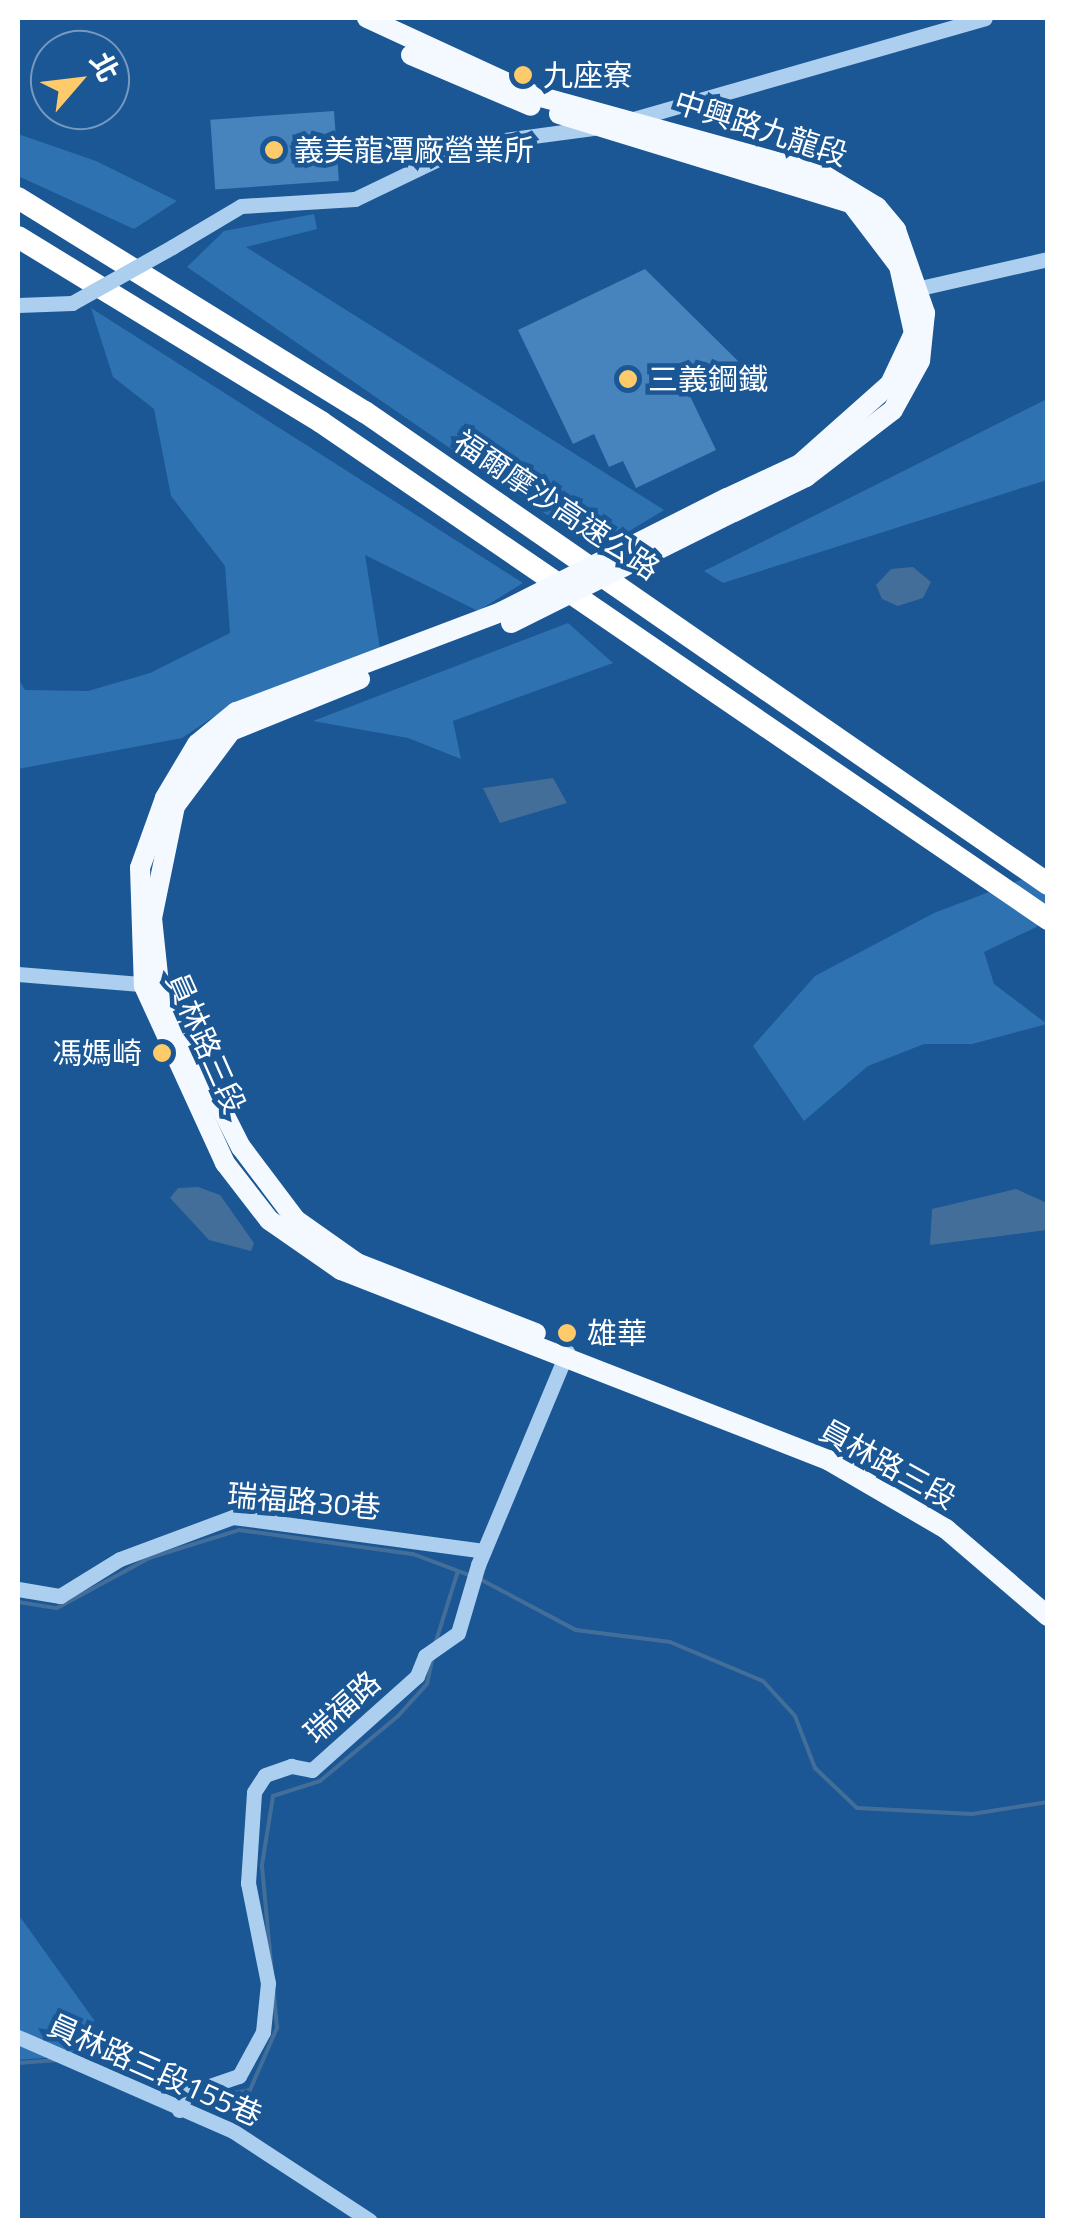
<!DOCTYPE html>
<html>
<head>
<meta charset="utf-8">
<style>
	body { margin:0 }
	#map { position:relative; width:1065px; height:2238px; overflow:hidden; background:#1a5794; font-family:"Titillium Web","Noto Sans TC",sans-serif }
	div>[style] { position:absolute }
	.green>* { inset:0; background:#2e72b2 }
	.water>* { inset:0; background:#446e9a }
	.stream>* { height:4px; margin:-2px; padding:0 2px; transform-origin:2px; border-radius:2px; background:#446e9a }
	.building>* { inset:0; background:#4783bd; transform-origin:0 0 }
	.minor>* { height:15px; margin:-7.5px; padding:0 7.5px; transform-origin:7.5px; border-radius:7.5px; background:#accfef }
	.major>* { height:20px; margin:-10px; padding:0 10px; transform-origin:10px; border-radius:10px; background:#f4f9ff }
	.highway>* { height:22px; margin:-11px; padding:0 11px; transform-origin:11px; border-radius:11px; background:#fff }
	.minor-bridge>* { height:15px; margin:-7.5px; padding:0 7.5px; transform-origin:7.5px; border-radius:7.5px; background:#accfef }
	.major-bridge>* { height:20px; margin:-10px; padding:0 10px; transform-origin:10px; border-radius:10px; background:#f4f9ff }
	.dots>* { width:28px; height:28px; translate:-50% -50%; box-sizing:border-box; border:5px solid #1a5794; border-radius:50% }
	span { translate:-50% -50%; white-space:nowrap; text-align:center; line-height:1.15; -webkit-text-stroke:9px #1a5794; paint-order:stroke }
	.poi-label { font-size:30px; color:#fff }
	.left { translate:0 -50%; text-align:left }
	.right { translate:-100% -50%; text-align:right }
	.street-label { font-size:30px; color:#fff }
	.frame { position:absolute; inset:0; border:20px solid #fff; pointer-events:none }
	.north { position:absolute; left:30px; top:30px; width:100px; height:100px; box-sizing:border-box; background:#1a5794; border:2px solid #769abf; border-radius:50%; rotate:62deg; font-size:28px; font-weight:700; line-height:40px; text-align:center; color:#fff }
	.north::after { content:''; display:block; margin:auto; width:35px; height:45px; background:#ffcb6a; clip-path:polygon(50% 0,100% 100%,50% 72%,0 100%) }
</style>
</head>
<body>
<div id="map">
	<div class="green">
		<i style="clip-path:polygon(18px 134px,96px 161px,177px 201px,134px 229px,18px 176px)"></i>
		<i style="clip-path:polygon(314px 214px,317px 229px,246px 247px,664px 510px,598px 550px,187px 267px,224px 231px)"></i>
		<i style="clip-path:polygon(91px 308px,523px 583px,478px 611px,365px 555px,381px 655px,215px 716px,182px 738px,18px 769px,18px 678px,25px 690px,88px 691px,150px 673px,230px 633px,225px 566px,171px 496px,154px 409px,113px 377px)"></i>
		<i style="clip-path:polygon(1047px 399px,1047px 480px,723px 583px,704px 571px)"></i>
		<i style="clip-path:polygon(568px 623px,613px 663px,453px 721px,461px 759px,408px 738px,313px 721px)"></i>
		<i style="clip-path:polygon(1047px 870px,1047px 922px,984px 952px,994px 984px,1047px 1024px,972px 1044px,924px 1044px,868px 1066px,804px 1121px,753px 1046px,815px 976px,934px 913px)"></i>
		<i style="clip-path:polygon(18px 1914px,94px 2020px,84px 2055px,18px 2060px)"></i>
	</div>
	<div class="water">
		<i style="clip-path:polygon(913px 567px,931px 582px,923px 598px,898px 606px,882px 599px,876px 585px,891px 569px)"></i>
		<i style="clip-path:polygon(553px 778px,567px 803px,500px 823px,483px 788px)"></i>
		<i style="clip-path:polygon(198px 1187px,220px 1195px,254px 1243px,251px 1251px,209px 1240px,170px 1198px,178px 1188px)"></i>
		<i style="clip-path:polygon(1016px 1189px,1047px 1203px,1047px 1230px,930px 1245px,932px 1209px)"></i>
	</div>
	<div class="stream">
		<i style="left:478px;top:1578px;width:111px;rotate:28deg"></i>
		<i style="left:576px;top:1630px;width:95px;rotate:7.3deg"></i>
		<i style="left:670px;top:1642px;width:101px;rotate:22.8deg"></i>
		<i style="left:763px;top:1681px;width:47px;rotate:47.6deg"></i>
		<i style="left:795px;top:1716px;width:56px;rotate:69deg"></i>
		<i style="left:815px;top:1768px;width:58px;rotate:43.6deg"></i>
		<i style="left:857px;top:1808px;width:115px;rotate:3deg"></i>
		<i style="left:972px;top:1814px;width:77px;rotate:-9deg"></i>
		<i style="left:18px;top:1602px;width:39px;rotate:9deg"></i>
		<i style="left:57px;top:1608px;width:105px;rotate:-28.5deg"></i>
		<i style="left:149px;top:1558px;width:94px;rotate:-17.3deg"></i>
		<i style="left:239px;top:1530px;width:176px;rotate:7.9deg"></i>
		<i style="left:413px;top:1554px;width:60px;rotate:20.6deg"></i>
		<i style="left:436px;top:1641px;width:73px;rotate:-72.6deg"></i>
		<i style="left:18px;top:2063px;width:40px;rotate:-4.3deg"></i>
		<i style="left:189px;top:2101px;width:62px;rotate:-10.2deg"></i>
		<i style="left:250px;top:2090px;width:68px;rotate:-66.5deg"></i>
		<i style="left:277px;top:2028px;width:164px;rotate:-95.3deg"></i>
		<i style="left:262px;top:1865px;width:70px;rotate:-80.9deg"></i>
		<i style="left:273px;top:1796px;width:49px;rotate:-17.7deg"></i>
		<i style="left:320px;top:1781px;width:102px;rotate:-39.8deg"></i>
		<i style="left:398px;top:1716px;width:43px;rotate:-47.8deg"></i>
		<i style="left:427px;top:1684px;width:30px;rotate:-78deg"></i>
	</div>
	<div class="building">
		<i style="left:334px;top:111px;width:70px;height:124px;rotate:86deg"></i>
		<i style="clip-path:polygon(645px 269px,743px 366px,688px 392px,716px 450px,636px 488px,623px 461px,609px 467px,594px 434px,573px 444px,518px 330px)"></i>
	</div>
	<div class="minor">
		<i style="left:630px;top:120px;width:369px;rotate:-16deg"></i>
		<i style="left:172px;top:247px;width:80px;rotate:-30.7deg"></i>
		<i style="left:241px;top:206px;width:114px;rotate:-3.5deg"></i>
		<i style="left:355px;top:199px;width:124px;rotate:-25.7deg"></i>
		<i style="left:467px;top:145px;width:127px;rotate:-7.7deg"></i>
		<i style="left:907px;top:291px;width:145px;rotate:-12.8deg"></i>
		<i style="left:18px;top:305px;width:54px;rotate:-2.1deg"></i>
		<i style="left:18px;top:974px;width:135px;rotate:4.7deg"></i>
		<i style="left:18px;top:1589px;width:43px;rotate:9.5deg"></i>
		<i style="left:60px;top:1596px;width:70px;rotate:-31.7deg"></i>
		<i style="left:120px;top:1559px;width:121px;rotate:-20.4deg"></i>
		<i style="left:233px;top:1517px;width:253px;rotate:7.7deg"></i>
		<i style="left:18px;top:2037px;width:235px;rotate:23.6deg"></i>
		<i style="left:233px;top:2131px;width:163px;rotate:33.2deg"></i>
		<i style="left:179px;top:2110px;width:17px;rotate:-66deg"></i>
		<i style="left:186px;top:2094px;width:56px;rotate:-18.8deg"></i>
		<i style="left:239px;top:2076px;width:50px;rotate:-61.4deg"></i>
		<i style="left:263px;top:2032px;width:49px;rotate:-84.2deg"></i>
		<i style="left:268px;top:1983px;width:102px;rotate:-101.3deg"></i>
		<i style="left:248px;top:1883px;width:91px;rotate:-86.2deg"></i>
		<i style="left:254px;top:1792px;width:20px;rotate:-57deg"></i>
		<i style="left:265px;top:1775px;width:28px;rotate:-19deg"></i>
		<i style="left:291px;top:1766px;width:21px;rotate:11deg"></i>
		<i style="left:312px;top:1770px;width:141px;rotate:-41.8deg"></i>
		<i style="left:417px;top:1676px;width:22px;rotate:-68deg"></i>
		<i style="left:425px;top:1656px;width:40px;rotate:-34.9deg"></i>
		<i style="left:458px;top:1633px;width:71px;rotate:-73.6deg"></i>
		<i style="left:478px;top:1565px;width:231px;rotate:-67.3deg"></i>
	</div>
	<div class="major">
		<i style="left:367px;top:18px;width:184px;rotate:24.8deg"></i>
		<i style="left:534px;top:95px;width:301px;rotate:15.4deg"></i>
		<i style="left:824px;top:175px;width:62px;rotate:31.1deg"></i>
		<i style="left:877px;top:207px;width:30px;rotate:50deg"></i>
		<i style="left:896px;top:230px;width:88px;rotate:70.7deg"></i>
		<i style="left:925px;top:313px;width:48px;rotate:95.9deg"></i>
		<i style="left:920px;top:361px;width:56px;rotate:118.9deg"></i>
		<i style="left:893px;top:410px;width:110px;rotate:142.4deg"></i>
		<i style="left:806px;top:477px;width:80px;rotate:154.1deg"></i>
		<i style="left:411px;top:55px;width:130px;rotate:23deg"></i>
		<i style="left:559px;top:114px;width:305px;rotate:17deg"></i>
		<i style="left:851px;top:203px;width:79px;rotate:52.7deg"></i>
		<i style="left:899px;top:266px;width:69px;rotate:77.4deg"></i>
		<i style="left:914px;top:333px;width:56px;rotate:115.2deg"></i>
		<i style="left:890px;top:384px;width:120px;rotate:138.4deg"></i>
		<i style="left:800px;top:464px;width:81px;rotate:155deg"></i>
		<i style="left:501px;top:612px;width:283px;rotate:159.3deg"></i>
		<i style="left:236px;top:712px;width:50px;rotate:140.6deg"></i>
		<i style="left:197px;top:744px;width:63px;rotate:120.7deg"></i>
		<i style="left:165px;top:798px;width:74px;rotate:109.7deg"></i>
		<i style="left:140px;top:868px;width:118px;rotate:88.1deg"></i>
		<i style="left:144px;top:986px;width:195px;rotate:65.4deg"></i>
		<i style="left:225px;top:1163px;width:72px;rotate:52.3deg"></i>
		<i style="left:269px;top:1220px;width:88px;rotate:34.8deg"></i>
		<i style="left:341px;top:1270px;width:523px;rotate:21.31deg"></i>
		<i style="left:828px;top:1460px;width:137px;rotate:30.3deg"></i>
		<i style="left:946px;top:1529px;width:134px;rotate:40.5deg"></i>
		<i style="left:360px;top:679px;width:139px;rotate:158deg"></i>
		<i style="left:231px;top:731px;width:94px;rotate:126.7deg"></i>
		<i style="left:175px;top:806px;width:114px;rotate:101.6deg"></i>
		<i style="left:152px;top:918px;width:67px;rotate:84deg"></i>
		<i style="left:159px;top:985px;width:182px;rotate:63.2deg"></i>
		<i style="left:241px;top:1147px;width:91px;rotate:53deg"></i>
		<i style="left:296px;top:1220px;width:75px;rotate:35.2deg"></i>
		<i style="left:357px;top:1263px;width:192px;rotate:21.4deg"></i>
	</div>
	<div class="highway">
		<i style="left:18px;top:198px;width:408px;rotate:31.7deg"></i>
		<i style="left:365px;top:412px;width:830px;rotate:34.65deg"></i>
		<i style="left:18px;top:237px;width:355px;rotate:31.4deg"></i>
		<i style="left:321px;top:422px;width:881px;rotate:34.36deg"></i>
	</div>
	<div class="minor-bridge">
		<i style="left:72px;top:303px;width:115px;rotate:-29.2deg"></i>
	</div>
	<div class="major-bridge">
		<i style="left:501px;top:612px;width:253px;rotate:-26.8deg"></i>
		<i style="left:511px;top:623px;width:249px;rotate:-26.5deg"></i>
	</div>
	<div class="dots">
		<i style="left:523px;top:75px;background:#ffcb6a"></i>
		<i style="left:274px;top:150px;background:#ffcb6a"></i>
		<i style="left:628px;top:379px;background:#ffcb6a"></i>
		<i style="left:162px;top:1053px;background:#ffcb6a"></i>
		<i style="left:567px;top:1333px;background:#ffcb6a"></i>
	</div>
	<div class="poi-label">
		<span class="left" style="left:543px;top:75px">九座寮</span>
		<span class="left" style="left:294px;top:150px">義美龍潭廠營業所</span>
		<span class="left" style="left:648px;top:379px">三義鋼鐵</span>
		<span class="right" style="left:142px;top:1053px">馮媽崎</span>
		<span class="left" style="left:587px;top:1333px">雄華</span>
	</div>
	<div class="street-label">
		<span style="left:761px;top:128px;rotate:18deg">中興路九龍段</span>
		<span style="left:557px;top:505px;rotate:34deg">福爾摩沙高速公路</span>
		<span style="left:206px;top:1043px;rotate:66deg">員林路三段</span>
		<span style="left:888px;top:1464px;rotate:29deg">員林路三段</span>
		<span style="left:304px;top:1501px;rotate:5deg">瑞福路30巷</span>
		<span style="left:342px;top:1707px;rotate:-42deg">瑞福路</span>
		<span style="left:155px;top:2070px;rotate:24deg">員林路三段155巷</span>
	</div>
	<div class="frame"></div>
	<div class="north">北</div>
</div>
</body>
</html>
